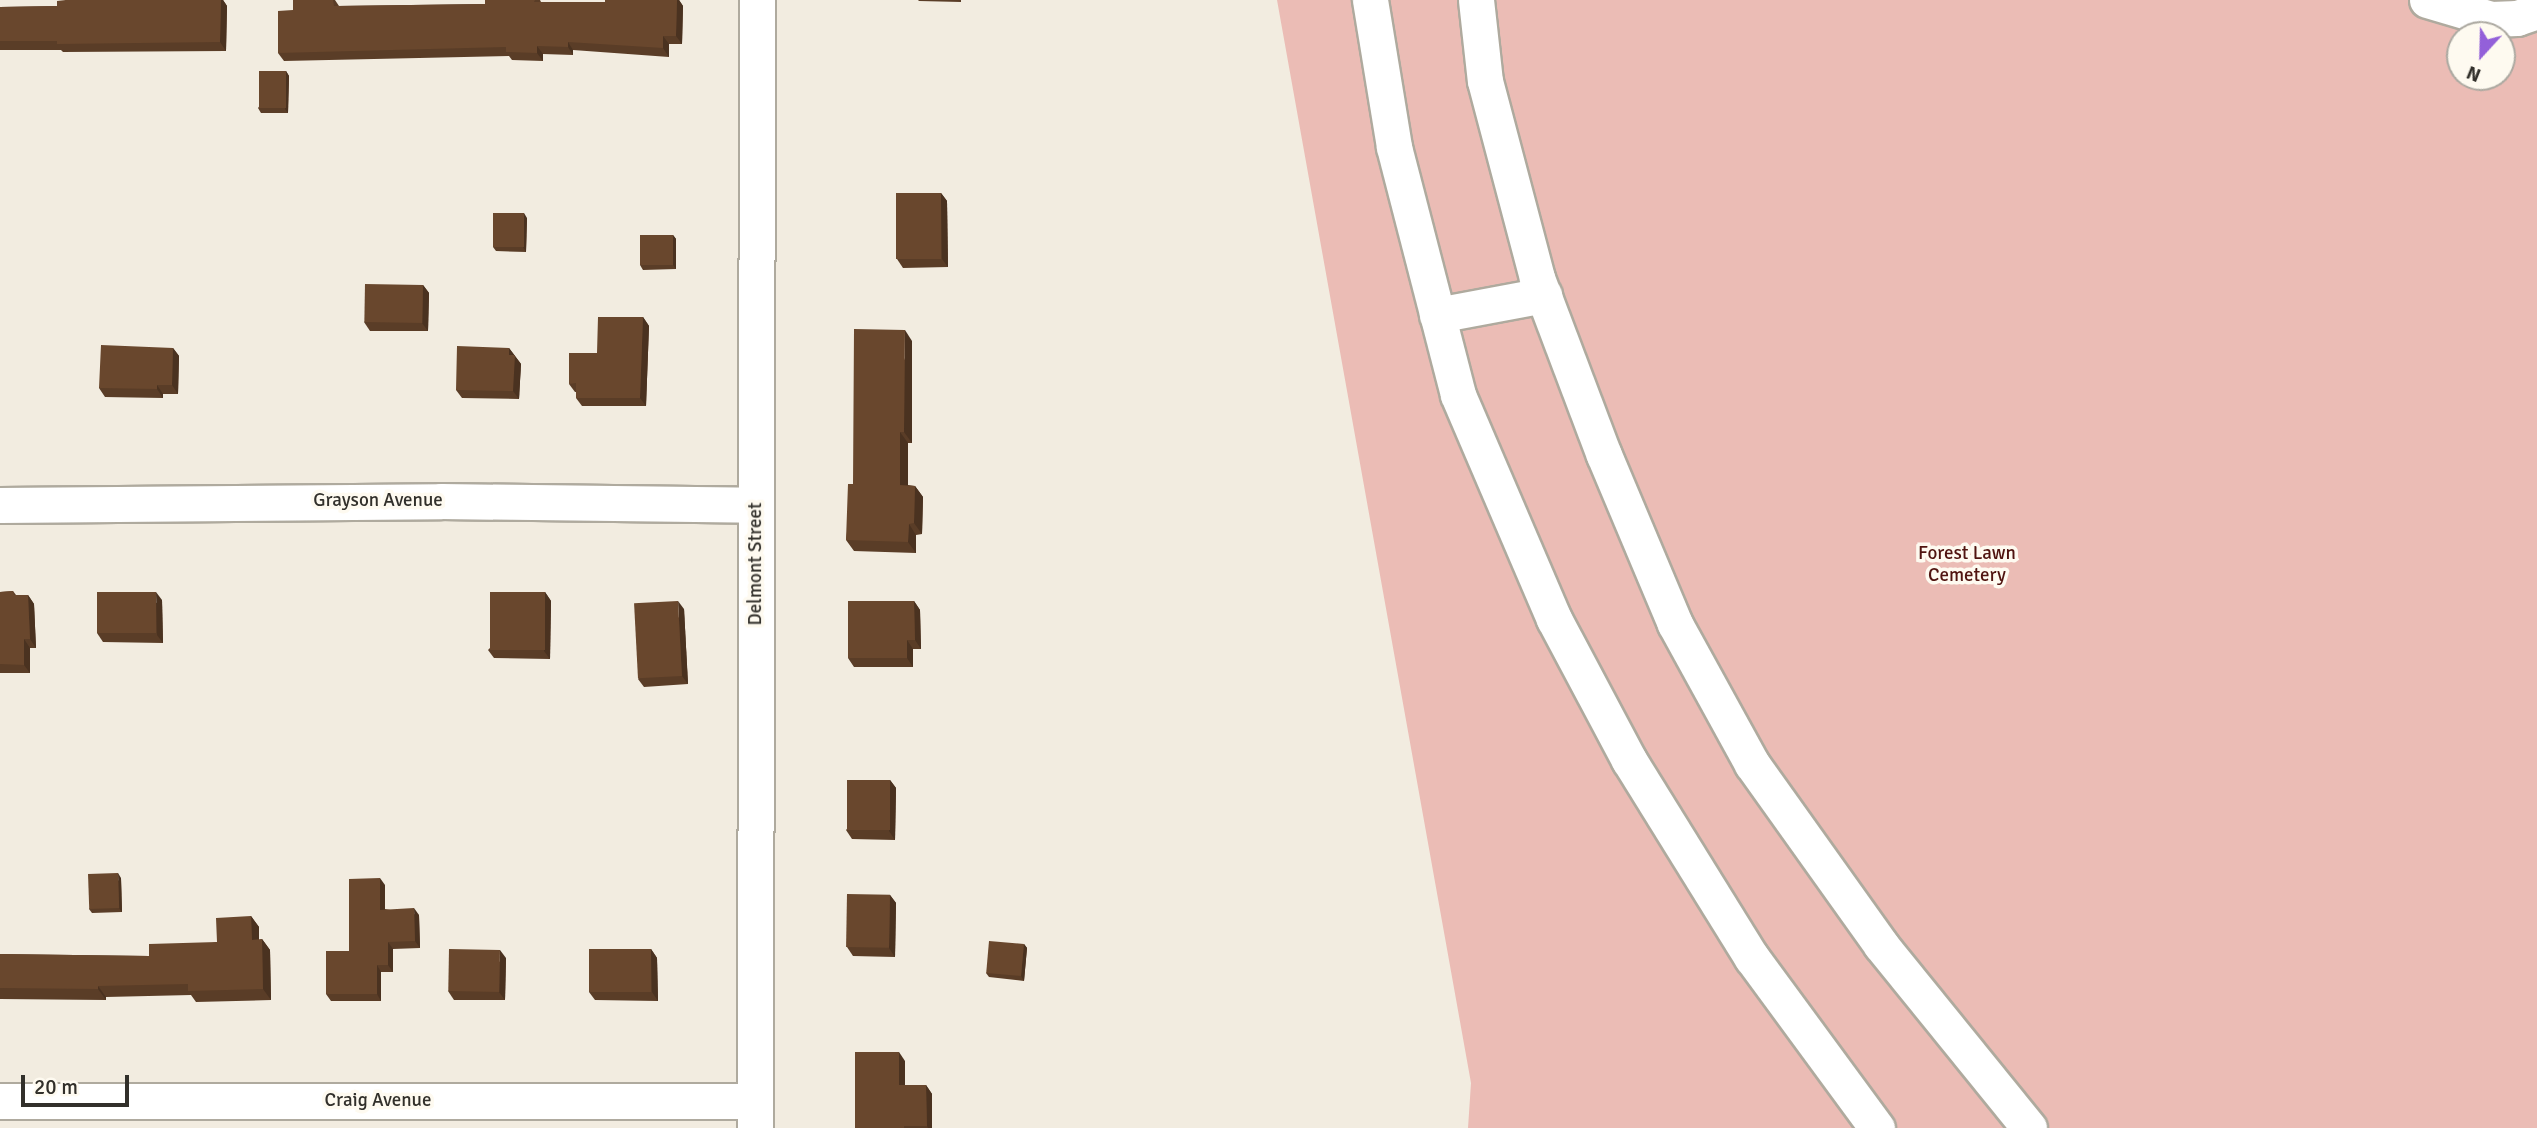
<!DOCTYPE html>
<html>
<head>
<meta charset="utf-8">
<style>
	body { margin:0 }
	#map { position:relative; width:2537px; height:1128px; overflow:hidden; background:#f2ece0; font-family:Signika,sans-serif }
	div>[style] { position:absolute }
	.green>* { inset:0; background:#ebbcb5 }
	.roads { filter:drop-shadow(2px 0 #afaa9e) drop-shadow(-2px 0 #afaa9e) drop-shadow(0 2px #afaa9e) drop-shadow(0 -2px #afaa9e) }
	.minor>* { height:35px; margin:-17.5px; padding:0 17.5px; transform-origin:17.5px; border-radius:17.5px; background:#fff }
	.wall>* { inset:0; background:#5a3d27 }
	.shaded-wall>* { inset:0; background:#4a3220 }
	.building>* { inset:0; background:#69472d; transform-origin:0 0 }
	span { translate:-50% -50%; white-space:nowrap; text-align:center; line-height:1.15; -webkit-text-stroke:7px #fefaf0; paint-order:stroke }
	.street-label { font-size:19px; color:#32302b }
	.park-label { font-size:19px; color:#501410 }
	.north { position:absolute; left:2446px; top:21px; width:70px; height:70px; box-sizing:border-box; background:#fefaf0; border:2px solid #aca9a1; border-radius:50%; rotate:202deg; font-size:19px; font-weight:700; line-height:28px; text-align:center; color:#32302b }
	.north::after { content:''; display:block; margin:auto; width:24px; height:32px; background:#9360d9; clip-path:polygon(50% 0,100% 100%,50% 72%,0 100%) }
	.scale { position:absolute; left:21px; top:1075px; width:108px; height:32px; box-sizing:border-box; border:4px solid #32302b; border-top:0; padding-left:9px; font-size:21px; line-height:24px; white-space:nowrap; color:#32302b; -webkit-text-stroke:5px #fefaf0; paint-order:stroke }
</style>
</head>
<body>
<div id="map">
	<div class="green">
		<i style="clip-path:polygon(evenodd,1277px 0,2537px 0,2537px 1128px,1468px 1128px,1471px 1083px,1277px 0,2460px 35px,2502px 35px,2502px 77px,2460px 77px,2460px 35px)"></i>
	</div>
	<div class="roads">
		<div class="minor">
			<i style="left:1370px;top:0;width:149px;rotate:80.7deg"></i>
			<i style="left:1394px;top:147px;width:256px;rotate:75.5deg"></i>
			<i style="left:1458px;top:395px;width:244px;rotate:66.8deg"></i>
			<i style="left:1554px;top:619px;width:160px;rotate:62deg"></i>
			<i style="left:1629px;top:760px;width:233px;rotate:58.2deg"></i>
			<i style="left:1752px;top:958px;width:211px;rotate:53.7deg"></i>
			<i style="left:1476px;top:0;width:81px;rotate:83.7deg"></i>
			<i style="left:1485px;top:81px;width:204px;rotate:75.2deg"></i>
			<i style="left:1537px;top:278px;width:189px;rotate:69.3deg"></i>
			<i style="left:1604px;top:455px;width:183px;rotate:67.2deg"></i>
			<i style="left:1675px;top:624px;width:160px;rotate:61.2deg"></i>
			<i style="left:1752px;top:764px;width:222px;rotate:54.5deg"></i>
			<i style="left:1881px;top:945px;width:235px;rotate:51deg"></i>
			<i style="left:2427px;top:0;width:67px;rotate:16.5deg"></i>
			<i style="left:2491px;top:19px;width:26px;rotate:-2deg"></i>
			<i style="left:2517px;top:18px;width:21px;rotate:-19deg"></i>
			<i style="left:1437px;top:315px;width:109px;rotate:-10.6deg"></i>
			<i style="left:0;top:505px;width:441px;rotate:-0.5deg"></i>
			<i style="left:441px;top:501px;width:315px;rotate:0.7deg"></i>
			<i style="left:0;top:1101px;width:755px"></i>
			<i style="left:755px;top:1128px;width:1128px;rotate:-89.9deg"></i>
		</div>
	</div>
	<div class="wall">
		<i style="clip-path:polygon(66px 0,223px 0,227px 6px,226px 51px,63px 52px,61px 50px,0 50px,0 7px,57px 6px)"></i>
		<i style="clip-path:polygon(293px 0,335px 0,339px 6px,485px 4px,485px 0,540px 0,541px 2px,605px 2px,605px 0,679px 0,683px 6px,682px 44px,669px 44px,669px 57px,573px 50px,573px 55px,543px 54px,543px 61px,512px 60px,509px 56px,284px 61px,278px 53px,293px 10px)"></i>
		<i style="clip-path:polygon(918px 0,961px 0,961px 2px,919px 1px)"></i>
		<i style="clip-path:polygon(286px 71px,289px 76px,288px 113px,261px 113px,258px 108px)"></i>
		<i style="clip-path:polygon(941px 193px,947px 201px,948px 267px,903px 268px,897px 259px)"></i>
		<i style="clip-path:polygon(527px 218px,526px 252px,496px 251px,493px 247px)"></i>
		<i style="clip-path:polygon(673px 235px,676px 239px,676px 269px,643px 270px,640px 265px)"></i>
		<i style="clip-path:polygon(423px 285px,429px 293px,428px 331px,370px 331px,364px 322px)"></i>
		<i style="clip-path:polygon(643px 317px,649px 326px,646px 406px,582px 406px,576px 398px,576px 392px,575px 392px,569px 384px,597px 353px)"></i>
		<i style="clip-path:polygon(912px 341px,912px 443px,908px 443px,908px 485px,915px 486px,923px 497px,922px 534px,916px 535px,916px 553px,854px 551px,846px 540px,853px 484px)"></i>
		<i style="clip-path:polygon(173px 348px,179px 356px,178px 394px,163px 394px,163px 398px,105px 397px,99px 388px)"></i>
		<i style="clip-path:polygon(509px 348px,521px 364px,519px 399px,462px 398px,456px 390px)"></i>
		<i style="clip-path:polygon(13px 591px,16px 595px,28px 595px,34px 604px,36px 648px,30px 648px,30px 673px,0 673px,0 592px)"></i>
		<i style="clip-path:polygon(545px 592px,551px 601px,550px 659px,494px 658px,488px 650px)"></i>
		<i style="clip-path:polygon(162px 600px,163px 643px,103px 642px,97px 633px)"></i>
		<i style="clip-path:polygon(914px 601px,920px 610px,921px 649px,913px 649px,913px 667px,854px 667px,848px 658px)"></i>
		<i style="clip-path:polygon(684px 609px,688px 684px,644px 687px,638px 679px)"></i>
		<i style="clip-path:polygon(890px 780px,896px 788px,895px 840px,852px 839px,846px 830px)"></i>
		<i style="clip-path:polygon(121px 878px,122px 912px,92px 913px,89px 909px)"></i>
		<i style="clip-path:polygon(385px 885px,385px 909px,419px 915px,420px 948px,393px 949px,393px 972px,381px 972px,381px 1001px,331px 1001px,326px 994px)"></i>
		<i style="clip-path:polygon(890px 895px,896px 903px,895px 957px,853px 956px,847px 947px)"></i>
		<i style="clip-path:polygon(251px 916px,259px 927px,259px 940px,262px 939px,270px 950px,271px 1000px,196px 1002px,191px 995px,106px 997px,106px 1000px,0 999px,0 954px,149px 956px,217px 942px)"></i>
		<i style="clip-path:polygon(1024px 944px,1027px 948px,1024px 981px,989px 977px,986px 973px)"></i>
		<i style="clip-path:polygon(651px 949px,657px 958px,658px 1001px,595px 1000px,589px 992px)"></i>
		<i style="clip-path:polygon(506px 958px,505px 1000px,454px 1000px,448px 991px)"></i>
		<i style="clip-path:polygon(905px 1061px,905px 1085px,926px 1085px,932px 1094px,932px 1128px,855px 1128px)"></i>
	</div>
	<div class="shaded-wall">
		<i style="clip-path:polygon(221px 0,223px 0,227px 6px,226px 51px,220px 42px)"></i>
		<i style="clip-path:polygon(677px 0,679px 0,683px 6px,682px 44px,676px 36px)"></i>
		<i style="clip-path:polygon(663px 36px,669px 44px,669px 57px,663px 48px)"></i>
		<i style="clip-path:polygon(568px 42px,573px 50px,573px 55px,568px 47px)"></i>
		<i style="clip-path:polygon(537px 46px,543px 54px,543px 61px,537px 53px)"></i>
		<i style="clip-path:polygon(286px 71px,289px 76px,288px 113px,285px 109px)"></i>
		<i style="clip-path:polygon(941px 193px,947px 201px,948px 267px,942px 259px)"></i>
		<i style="clip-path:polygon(524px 213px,527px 218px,526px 252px,523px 247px)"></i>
		<i style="clip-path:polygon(673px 235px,676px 239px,676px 269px,673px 265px)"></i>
		<i style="clip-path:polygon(423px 285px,429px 293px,428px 331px,422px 323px)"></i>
		<i style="clip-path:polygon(643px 317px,649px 326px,646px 406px,640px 398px)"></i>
		<i style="clip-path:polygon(905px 330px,912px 341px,912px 443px,904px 432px)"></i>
		<i style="clip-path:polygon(173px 348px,179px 356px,178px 394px,172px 385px)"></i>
		<i style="clip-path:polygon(509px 348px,521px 364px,519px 399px,513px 391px,509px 355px)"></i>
		<i style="clip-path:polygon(157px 385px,163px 394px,163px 398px,157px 389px)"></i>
		<i style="clip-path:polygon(900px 432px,908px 443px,908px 496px,900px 485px)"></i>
		<i style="clip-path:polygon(915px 486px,923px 497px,922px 534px,914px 523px)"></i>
		<i style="clip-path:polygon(909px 524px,916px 535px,916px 553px,908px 542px)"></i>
		<i style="clip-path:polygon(156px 592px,162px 600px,163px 643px,157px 635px)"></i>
		<i style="clip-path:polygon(545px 592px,551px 601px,550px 659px,544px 651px)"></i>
		<i style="clip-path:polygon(28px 595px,34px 604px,36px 648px,30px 639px)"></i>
		<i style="clip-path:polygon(678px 601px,684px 609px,688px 684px,682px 676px)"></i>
		<i style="clip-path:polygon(914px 601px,920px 610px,921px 649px,915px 640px)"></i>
		<i style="clip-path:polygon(24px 639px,30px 648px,30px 673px,24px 665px)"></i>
		<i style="clip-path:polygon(907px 640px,913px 649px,913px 667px,907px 658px)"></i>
		<i style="clip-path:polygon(890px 780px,896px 788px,895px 840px,889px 831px)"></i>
		<i style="clip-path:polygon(118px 873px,121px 878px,122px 912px,119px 908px)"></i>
		<i style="clip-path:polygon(380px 878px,385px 885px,385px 917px,380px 910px)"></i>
		<i style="clip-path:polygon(890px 895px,896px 903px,895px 957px,889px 948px)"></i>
		<i style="clip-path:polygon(414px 908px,419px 915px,420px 948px,415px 941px)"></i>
		<i style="clip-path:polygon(251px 916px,259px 927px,259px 950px,252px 940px)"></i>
		<i style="clip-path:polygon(262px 939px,270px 950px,271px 1000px,263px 989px)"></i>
		<i style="clip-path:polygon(388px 942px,393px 949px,393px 972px,388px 965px)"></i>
		<i style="clip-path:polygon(1024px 944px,1027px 948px,1024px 981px,1021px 976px)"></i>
		<i style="clip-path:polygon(651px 949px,657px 958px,658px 1001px,652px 992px)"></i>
		<i style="clip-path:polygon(500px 950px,506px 958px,505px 1000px,499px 992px)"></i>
		<i style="clip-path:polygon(377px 965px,381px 972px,381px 1001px,377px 994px)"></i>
		<i style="clip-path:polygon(98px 986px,106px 997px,106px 1000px,98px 989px)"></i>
		<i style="clip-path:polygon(899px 1052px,905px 1061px,905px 1094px,899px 1085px)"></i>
		<i style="clip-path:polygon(926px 1085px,932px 1094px,932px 1128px,928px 1128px,927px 1126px)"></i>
	</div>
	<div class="building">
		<i style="clip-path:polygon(66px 0,221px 0,220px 42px,57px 44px,57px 41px,0 41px,0 7px,57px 6px,57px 1px)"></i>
		<i style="clip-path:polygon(293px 0,333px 0,334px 6px,485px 4px,485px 0,535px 0,534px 2px,605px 2px,605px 0,677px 0,676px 36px,663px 36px,663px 48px,568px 42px,568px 47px,537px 46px,537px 53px,506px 52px,506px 47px,278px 53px,278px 11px,293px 10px)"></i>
		<i style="left:259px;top:71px;width:27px;height:37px"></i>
		<i style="left:896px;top:193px;width:45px;height:66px"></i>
		<i style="left:493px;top:213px;width:31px;height:34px"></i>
		<i style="left:640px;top:235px;width:33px;height:30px"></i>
		<i style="left:365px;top:284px;width:58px;height:38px;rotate:1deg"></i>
		<i style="clip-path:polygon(598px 317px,643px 317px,640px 398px,576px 398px,576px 383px,569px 384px,569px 353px,597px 353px)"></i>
		<i style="clip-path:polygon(854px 329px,905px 330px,904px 432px,900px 432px,900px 485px,915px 486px,914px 523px,909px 524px,908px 542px,846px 540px,848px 484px,853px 484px)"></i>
		<i style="clip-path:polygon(101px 345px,173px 348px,172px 385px,157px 385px,157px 389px,99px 388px)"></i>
		<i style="clip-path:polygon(457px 346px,509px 348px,509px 355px,515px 355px,513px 391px,456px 390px)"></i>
		<i style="clip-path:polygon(13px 591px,14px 595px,28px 595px,30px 639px,24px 639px,24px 665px,0 664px,0 592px)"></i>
		<i style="left:97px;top:592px;width:59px;height:41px"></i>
		<i style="left:490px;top:592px;width:55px;height:58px"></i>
		<i style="left:678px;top:601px;width:75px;height:44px;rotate:87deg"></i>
		<i style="clip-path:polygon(848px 601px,914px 601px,915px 640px,907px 640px,907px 658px,848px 658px)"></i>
		<i style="left:847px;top:780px;width:43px;height:50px"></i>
		<i style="left:118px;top:873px;width:35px;height:30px;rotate:88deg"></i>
		<i style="clip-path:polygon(380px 878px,380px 910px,414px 908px,415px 941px,388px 942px,388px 965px,377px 965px,377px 994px,326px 994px,326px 951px,349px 951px,349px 879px)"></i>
		<i style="left:847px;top:894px;width:43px;height:53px;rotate:1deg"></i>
		<i style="clip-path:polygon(251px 916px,252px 940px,262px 939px,263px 989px,188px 991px,188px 984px,98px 986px,98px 989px,0 988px,0 954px,149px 956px,149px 944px,217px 942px,216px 918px)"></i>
		<i style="left:989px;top:941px;width:35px;height:32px;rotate:5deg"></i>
		<i style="left:449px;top:949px;width:51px;height:42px;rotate:1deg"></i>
		<i style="left:589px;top:949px;width:62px;height:43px"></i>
		<i style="clip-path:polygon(855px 1052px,899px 1052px,899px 1085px,926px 1085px,927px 1126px,904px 1126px,904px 1128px,855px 1128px)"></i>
	</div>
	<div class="street-label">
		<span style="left:378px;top:501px">Grayson Avenue</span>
		<span style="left:756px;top:564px;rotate:-90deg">Delmont Street</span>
		<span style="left:378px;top:1101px">Craig Avenue</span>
	</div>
	<div class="park-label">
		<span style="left:1967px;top:565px">Forest Lawn<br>Cemetery</span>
	</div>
	<div class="north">N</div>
	<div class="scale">20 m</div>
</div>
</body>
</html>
